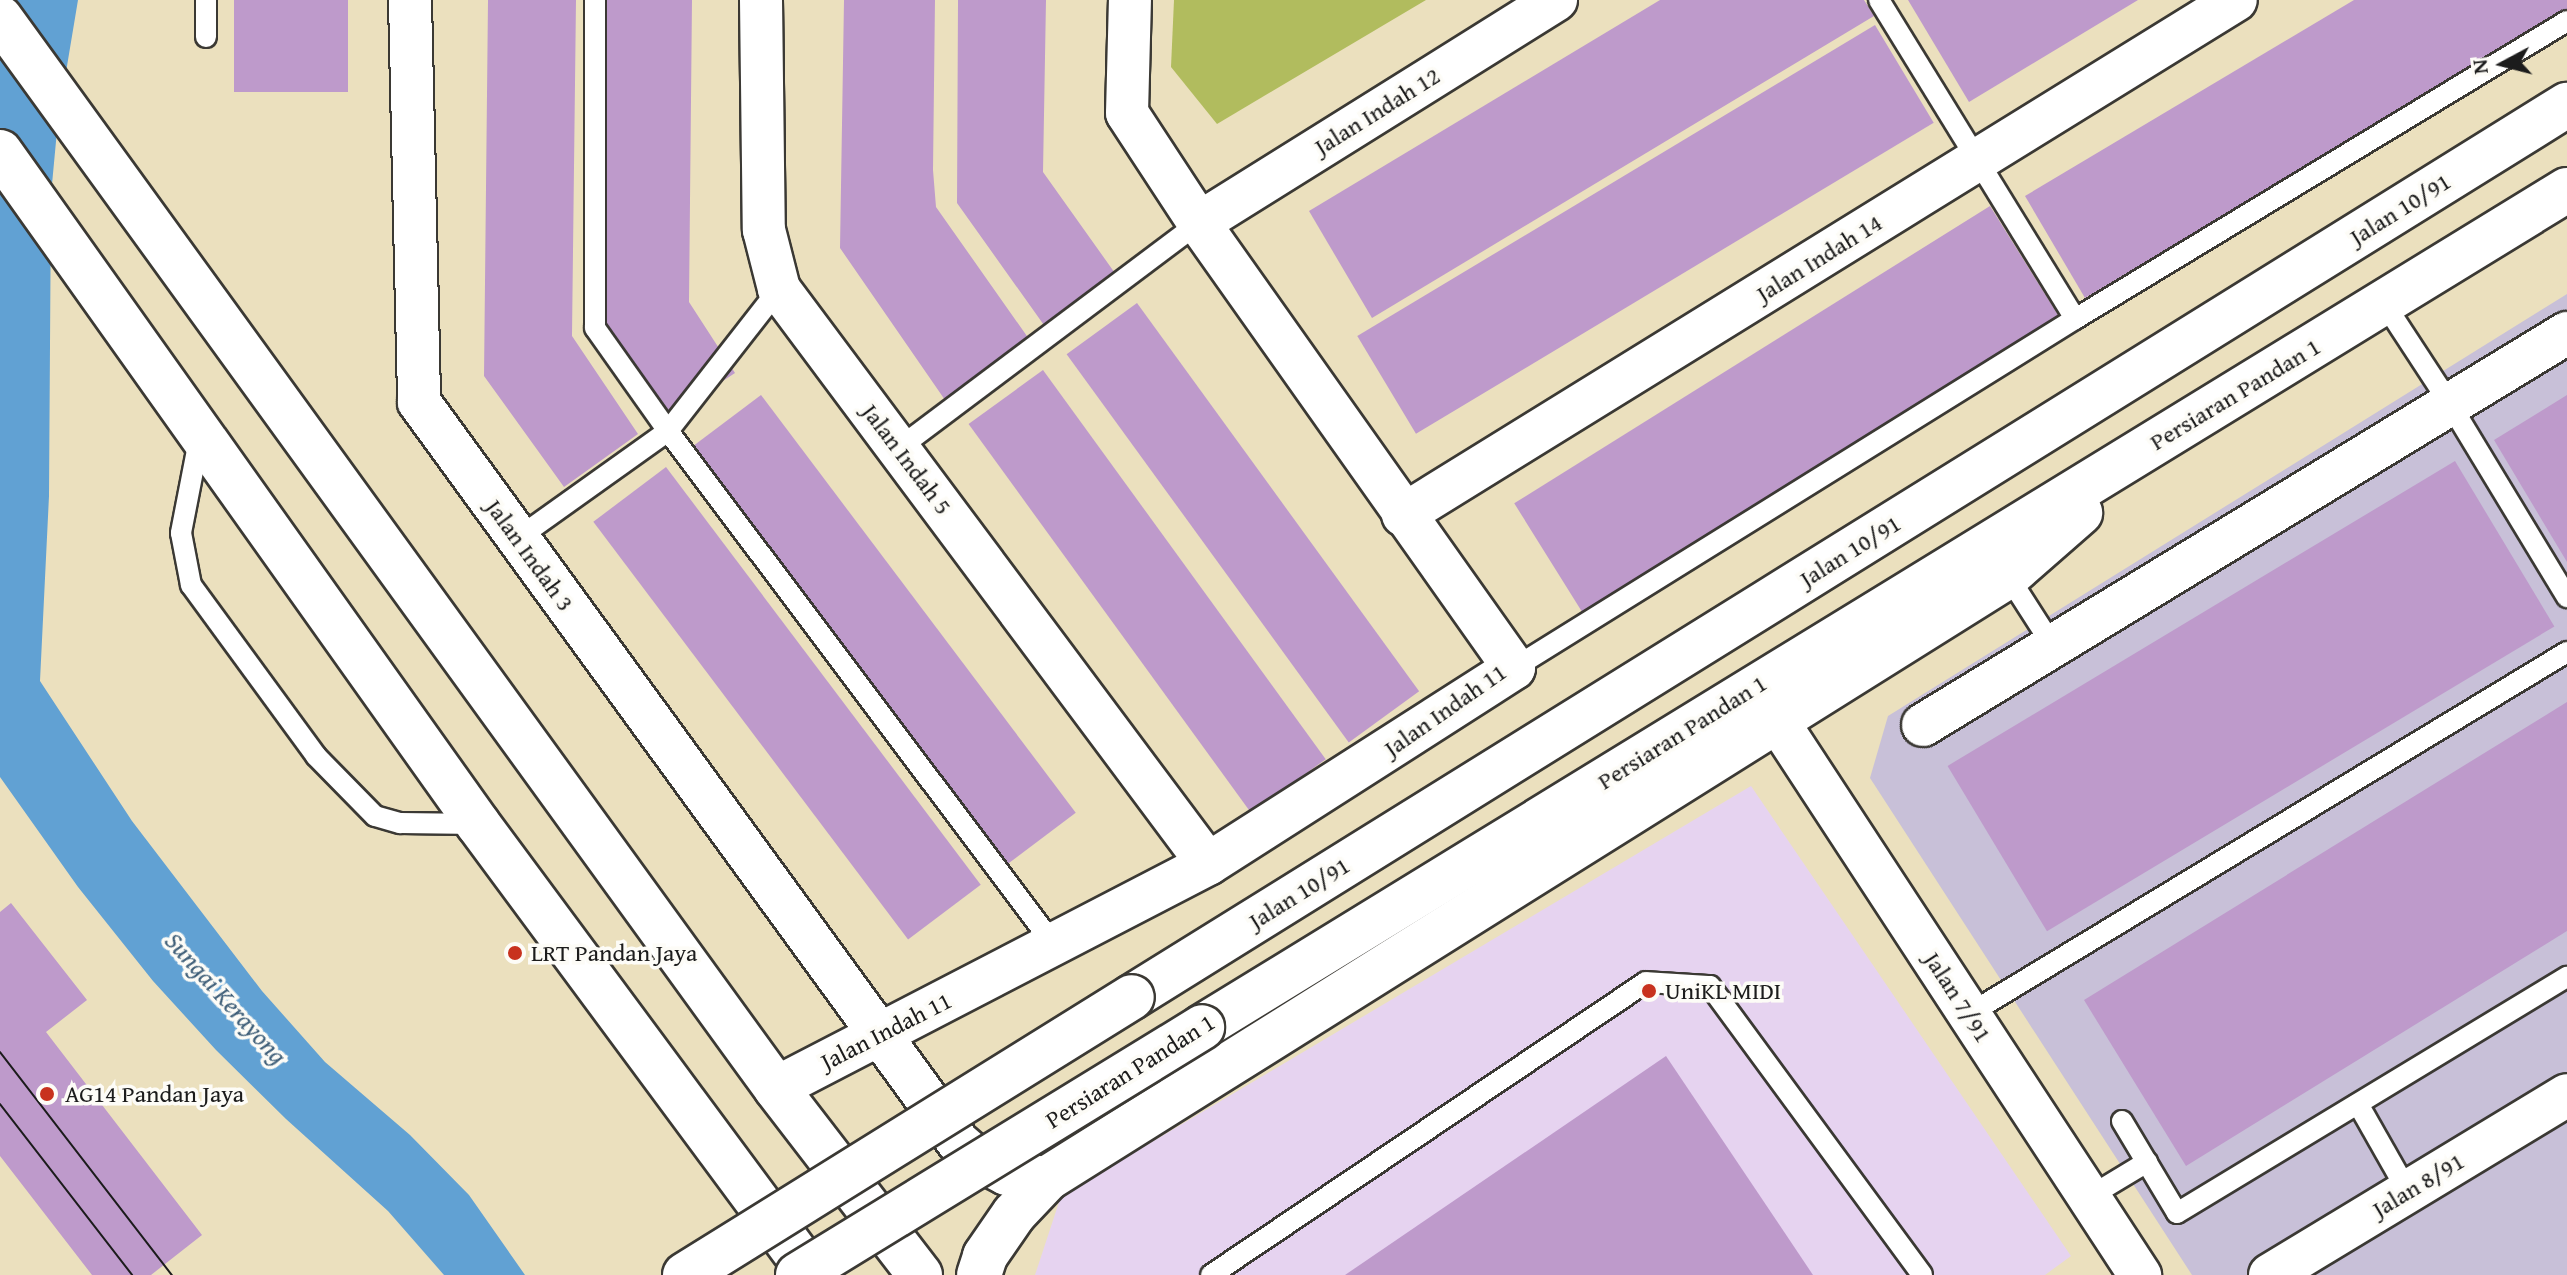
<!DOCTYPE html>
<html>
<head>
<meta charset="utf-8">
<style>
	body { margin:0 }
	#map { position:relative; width:2567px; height:1275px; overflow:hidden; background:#ebe0be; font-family:"Gentium Book Plus",serif }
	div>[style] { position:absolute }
	.built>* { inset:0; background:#e6d3f0 }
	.industrial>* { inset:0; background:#c8c0d8 }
	.green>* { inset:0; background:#b1bc5e }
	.water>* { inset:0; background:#61a1d3 }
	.building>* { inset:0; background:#be9acb; transform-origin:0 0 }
	.roads { filter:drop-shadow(2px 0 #3b3934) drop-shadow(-2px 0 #3b3934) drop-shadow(0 2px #3b3934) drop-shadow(0 -2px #3b3934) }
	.service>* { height:20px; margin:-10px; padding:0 10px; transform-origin:10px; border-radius:10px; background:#fff }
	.minor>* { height:42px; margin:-21px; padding:0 21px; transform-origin:21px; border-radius:21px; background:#fff }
	.tertiary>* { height:44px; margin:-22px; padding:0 22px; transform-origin:22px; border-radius:22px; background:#fff }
	.motorway>* { height:44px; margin:-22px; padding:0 22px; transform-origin:22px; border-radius:22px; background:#fff }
	.tram>* { height:2px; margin:-1px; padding:0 1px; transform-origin:1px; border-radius:1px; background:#1c1c1c }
	.bridges { filter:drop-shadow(2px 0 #3b3934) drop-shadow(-2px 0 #3b3934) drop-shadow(0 2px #3b3934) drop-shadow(0 -2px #3b3934) }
	.tertiary-bridge>* { height:44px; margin:-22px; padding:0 22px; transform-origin:22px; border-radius:22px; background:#fff }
	.dots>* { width:22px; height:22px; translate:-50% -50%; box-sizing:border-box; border:4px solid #fdfcf7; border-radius:50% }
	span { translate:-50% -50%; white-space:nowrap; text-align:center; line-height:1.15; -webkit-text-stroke:7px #fdfcf7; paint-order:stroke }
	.street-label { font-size:24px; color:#1c1c1c }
	.poi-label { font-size:24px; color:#1c1c1c }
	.left { translate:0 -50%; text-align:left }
	.water-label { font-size:26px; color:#3e5e78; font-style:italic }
	.north { position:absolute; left:2463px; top:24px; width:80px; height:80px; -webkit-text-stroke:6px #fdfcf7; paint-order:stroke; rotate:263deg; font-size:22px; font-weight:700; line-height:32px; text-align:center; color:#1c1c1c }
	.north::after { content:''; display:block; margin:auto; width:28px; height:36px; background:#1c1c1c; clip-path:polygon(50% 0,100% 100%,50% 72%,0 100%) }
</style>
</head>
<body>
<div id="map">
	<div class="built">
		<i style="clip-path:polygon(1751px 786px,2071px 1256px,2045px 1275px,1035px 1275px,1061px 1196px)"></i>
	</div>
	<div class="industrial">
		<i style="clip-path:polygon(2567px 294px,2567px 1275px,2192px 1275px,1870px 778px,1888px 716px)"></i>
	</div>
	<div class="green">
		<i style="clip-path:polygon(1174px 0,1426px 0,1217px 124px,1171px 67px)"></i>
	</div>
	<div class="water">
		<i style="clip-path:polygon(0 0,78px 0,58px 120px,51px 195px,49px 496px,40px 681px,132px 821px,262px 991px,325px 1062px,410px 1135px,469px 1195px,525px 1275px,444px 1275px,388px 1211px,286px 1119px,216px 1050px,153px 981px,78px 887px,0 777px)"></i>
	</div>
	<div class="building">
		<i style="left:234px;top:0;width:114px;height:92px"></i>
		<i style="clip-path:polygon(488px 0,576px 0,572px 336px,638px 434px,564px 487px,484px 376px)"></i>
		<i style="clip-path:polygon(602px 0,692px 0,689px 302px,735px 373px,665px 419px,599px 314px)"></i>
		<i style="clip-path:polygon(844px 0,935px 0,933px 170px,936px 207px,1029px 339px,945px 400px,840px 248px)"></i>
		<i style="clip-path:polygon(958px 0,1046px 0,1043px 172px,1117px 276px,1046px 328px,957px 203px)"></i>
		<i style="clip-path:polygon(1660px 0,1864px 0,1874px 16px,1372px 318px,1309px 211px)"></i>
		<i style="clip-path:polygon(1908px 0,2138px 0,1969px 102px)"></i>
		<i style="clip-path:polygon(2354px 0,2567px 0,2567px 10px,2085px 298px,2025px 196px)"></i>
		<i style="left:1875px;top:25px;width:114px;height:604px;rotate:59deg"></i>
		<i style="left:1990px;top:206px;width:134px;height:561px;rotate:58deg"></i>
		<i style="left:1137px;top:303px;width:480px;height:87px;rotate:54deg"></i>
		<i style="left:1043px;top:370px;width:481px;height:92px;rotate:54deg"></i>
		<i style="left:761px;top:395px;width:523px;height:92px;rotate:53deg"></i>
		<i style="clip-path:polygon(2567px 395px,2567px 562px,2494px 440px)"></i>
		<i style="left:2455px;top:461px;width:193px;height:592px;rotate:59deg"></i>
		<i style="left:666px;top:467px;width:523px;height:91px;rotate:53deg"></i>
		<i style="clip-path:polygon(2567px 702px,2567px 931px,2186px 1166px,2084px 1000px)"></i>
		<i style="clip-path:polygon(11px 903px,87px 1000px,46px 1032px,202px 1235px,151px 1275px,92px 1275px,0 1156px,0 912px)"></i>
		<i style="clip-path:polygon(1666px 1056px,1813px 1275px,1345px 1275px)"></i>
	</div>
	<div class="roads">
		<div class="service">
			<i style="left:595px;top:0;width:328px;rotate:90deg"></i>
			<i style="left:595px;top:328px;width:126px;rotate:54.7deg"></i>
			<i style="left:668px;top:431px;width:643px;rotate:53.09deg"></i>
			<i style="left:1879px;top:0;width:374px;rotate:58.4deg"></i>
			<i style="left:206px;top:37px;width:37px;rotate:-90deg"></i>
			<i style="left:2384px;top:303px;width:121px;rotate:56.8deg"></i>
			<i style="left:2450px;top:404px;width:226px;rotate:58.8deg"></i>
			<i style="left:199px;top:440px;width:95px;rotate:101deg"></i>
			<i style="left:181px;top:533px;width:53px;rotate:79.1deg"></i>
			<i style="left:191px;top:585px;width:212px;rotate:53.8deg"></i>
			<i style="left:316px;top:756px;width:84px;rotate:45.5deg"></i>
			<i style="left:375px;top:816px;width:26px;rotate:16deg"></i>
			<i style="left:400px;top:823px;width:78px;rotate:0.7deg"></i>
			<i style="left:899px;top:448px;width:375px;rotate:-36.9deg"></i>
			<i style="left:518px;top:538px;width:184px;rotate:-35.5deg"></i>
			<i style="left:668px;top:431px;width:180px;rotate:-52deg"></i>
			<i style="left:2008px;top:576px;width:83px;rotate:57.3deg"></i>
			<i style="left:1514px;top:668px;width:661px;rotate:-31.89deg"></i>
			<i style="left:2075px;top:319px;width:575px;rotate:-31.2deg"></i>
			<i style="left:1969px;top:1014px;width:699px;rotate:-31.19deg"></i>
			<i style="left:2358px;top:1104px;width:101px;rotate:60.4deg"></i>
			<i style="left:2122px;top:1121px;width:107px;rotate:59.1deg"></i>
			<i style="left:2177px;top:1213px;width:456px;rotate:-31.2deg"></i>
			<i style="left:2089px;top:1197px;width:68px;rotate:-31.1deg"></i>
			<i style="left:1211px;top:1275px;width:524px;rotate:-33.96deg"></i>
			<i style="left:1646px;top:982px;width:64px;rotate:3.6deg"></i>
			<i style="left:1710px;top:986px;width:358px;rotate:53.7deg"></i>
		</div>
		<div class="minor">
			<i style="left:410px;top:0;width:402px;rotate:88.7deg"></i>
			<i style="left:419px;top:402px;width:915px;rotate:53.93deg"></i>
			<i style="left:958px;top:1142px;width:28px;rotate:41deg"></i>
			<i style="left:979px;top:1160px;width:30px;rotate:27deg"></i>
			<i style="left:1006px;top:1174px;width:42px;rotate:5.4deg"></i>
			<i style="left:761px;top:0;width:230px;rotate:89.3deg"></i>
			<i style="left:764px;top:230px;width:61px;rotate:75.7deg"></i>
			<i style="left:779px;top:289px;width:717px;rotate:53.27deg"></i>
			<i style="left:1199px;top:223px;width:421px;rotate:-32deg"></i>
			<i style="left:1403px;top:515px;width:979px;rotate:-31.73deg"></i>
			<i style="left:1776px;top:719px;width:665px;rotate:56.79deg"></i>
			<i style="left:1923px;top:725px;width:754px;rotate:-31.33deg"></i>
			<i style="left:776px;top:1088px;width:487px;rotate:-27.4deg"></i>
			<i style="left:1208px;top:864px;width:363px;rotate:-32.6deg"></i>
			<i style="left:1514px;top:668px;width:545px;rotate:-125.29deg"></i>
			<i style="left:1199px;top:223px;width:131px;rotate:-123.2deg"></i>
			<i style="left:1127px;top:113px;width:113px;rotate:-88.5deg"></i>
			<i style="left:2270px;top:1275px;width:347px;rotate:-31.2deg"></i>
		</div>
		<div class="tertiary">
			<i style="left:1132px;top:997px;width:1690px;rotate:-31.87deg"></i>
			<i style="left:1202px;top:1027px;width:1601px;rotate:-31.52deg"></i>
			<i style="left:979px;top:1275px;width:20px;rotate:-72deg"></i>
			<i style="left:985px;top:1256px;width:51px;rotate:-55.4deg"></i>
			<i style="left:1014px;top:1214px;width:50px;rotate:-46.6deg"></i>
			<i style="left:1048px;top:1178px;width:1133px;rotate:-32.09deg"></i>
			<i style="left:2008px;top:576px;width:96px;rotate:-41.2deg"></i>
		</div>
		<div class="motorway">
			<i style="left:0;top:18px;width:1322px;rotate:54.05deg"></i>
			<i style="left:776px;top:1088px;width:236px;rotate:52.4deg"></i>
			<i style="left:0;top:152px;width:825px;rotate:54.58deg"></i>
			<i style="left:478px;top:824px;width:561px;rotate:53.48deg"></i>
		</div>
	</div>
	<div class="tram">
		<i style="left:0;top:1052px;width:282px;rotate:52.4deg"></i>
		<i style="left:0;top:1104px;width:216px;rotate:52.3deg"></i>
	</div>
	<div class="bridges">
		<div class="tertiary-bridge">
			<i style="left:685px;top:1275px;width:526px;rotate:-31.88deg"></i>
			<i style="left:798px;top:1275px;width:474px;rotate:-31.5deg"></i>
		</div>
	</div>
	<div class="dots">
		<i style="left:515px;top:953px;background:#c8321e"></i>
		<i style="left:1649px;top:991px;background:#c8321e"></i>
		<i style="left:47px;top:1094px;background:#c8321e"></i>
	</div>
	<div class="street-label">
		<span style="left:1377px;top:111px;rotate:-32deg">Jalan Indah 12</span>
		<span style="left:2400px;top:209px;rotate:-32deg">Jalan 10/91</span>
		<span style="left:1819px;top:258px;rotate:-32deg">Jalan Indah 14</span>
		<span style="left:2235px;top:394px;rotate:-31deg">Persiaran Pandan 1</span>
		<span style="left:907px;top:459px;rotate:53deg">Jalan Indah 5</span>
		<span style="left:1850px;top:551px;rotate:-32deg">Jalan 10/91</span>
		<span style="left:530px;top:555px;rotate:54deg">Jalan Indah 3</span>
		<span style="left:1445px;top:710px;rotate:-35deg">Jalan Indah 11</span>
		<span style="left:1682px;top:732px;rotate:-32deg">Persiaran Pandan 1</span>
		<span style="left:1299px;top:893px;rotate:-32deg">Jalan 10/91</span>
		<span style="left:1958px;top:997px;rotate:57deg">Jalan 7/91</span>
		<span style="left:886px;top:1031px;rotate:-27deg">Jalan Indah 11</span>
		<span style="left:1130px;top:1071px;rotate:-32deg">Persiaran Pandan 1</span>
		<span style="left:2418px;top:1185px;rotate:-31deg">Jalan 8/91</span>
	</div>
	<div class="poi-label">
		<span class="left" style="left:531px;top:953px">LRT Pandan Jaya</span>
		<span class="left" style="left:1665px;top:991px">UniKL MIDI</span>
		<span class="left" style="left:65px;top:1094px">AG14 Pandan Jaya</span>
	</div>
	<div class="water-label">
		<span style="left:226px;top:998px;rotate:48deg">Sungai Kerayong</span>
	</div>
	<div class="north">N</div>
</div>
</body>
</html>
